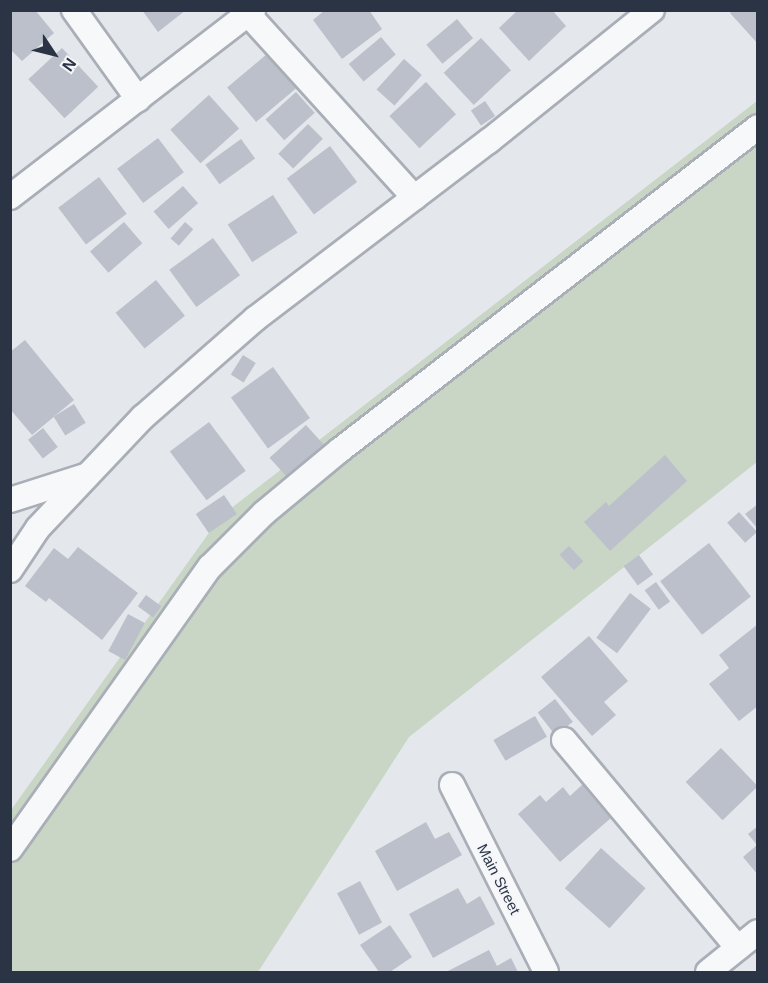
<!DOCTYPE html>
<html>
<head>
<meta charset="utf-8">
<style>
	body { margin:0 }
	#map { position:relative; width:768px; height:983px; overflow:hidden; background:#e4e7ec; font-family:Helvetica,sans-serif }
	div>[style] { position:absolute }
	.green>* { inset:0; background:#c9d6c5 }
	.building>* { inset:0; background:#bbc0ca; transform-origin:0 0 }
	.roads { filter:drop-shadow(2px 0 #a9aeb7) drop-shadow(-2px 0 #a9aeb7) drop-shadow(0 2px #a9aeb7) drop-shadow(0 -2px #a9aeb7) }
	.street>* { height:24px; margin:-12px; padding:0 12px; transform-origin:12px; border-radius:12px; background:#f7f8fa }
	span { translate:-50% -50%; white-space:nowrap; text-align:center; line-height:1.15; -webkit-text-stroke:4.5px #f4f6f9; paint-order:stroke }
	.street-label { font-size:15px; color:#2b3445 }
	.frame { position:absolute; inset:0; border:12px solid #2b3445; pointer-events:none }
	.north { position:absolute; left:24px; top:24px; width:60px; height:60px; -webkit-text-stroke:4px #f4f6f9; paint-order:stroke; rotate:125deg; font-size:16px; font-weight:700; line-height:24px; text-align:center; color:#2b3445 }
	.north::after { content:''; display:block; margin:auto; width:21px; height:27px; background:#2b3445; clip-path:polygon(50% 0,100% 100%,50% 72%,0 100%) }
</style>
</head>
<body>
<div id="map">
	<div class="green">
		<i style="clip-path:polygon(757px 101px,757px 462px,409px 737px,258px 972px,11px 972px,11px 810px,221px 516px)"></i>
	</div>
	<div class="building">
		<i style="clip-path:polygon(10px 10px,35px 10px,54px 33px,22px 61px,10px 49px)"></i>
		<i style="clip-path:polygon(142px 10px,186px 10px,158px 32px)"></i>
		<i style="clip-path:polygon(325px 10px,369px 10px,382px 29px,342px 59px,313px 20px)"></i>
		<i style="clip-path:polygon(518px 10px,552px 10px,566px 26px,529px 61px,499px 28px)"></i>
		<i style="clip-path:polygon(733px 10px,758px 10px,758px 44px,730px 13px)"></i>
		<i style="left:457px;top:19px;width:25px;height:40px;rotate:50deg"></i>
		<i style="left:381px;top:37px;width:23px;height:42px;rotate:50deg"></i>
		<i style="left:481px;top:38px;width:44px;height:51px;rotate:47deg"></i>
		<i style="left:62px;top:48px;width:53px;height:46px;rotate:47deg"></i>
		<i style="left:267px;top:54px;width:45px;height:52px;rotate:50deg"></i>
		<i style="left:404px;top:59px;width:24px;height:41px;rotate:42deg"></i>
		<i style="left:426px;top:82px;width:44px;height:50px;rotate:47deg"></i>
		<i style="left:296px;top:92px;width:28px;height:41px;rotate:48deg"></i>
		<i style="left:209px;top:95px;width:45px;height:52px;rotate:48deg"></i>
		<i style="left:485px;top:101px;width:18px;height:17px;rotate:56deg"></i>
		<i style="left:308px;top:124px;width:21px;height:42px;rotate:45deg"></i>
		<i style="left:158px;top:138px;width:43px;height:51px;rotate:53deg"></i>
		<i style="left:241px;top:139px;width:24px;height:44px;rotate:54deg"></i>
		<i style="left:330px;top:146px;width:45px;height:54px;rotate:53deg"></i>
		<i style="left:99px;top:177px;width:46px;height:51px;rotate:53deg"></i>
		<i style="left:183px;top:186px;width:23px;height:39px;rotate:49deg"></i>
		<i style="left:273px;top:195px;width:45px;height:54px;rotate:57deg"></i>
		<i style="left:124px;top:222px;width:28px;height:45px;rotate:49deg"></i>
		<i style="left:185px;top:222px;width:11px;height:22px;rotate:41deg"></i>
		<i style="left:213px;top:238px;width:46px;height:54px;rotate:54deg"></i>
		<i style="left:156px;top:280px;width:46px;height:52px;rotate:51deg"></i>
		<i style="clip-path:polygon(25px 340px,74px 400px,32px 435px,10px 409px,10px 352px)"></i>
		<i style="left:243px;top:355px;width:15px;height:23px;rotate:32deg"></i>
		<i style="left:273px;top:367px;width:63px;height:52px;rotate:54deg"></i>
		<i style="left:74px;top:404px;width:22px;height:24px;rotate:58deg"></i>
		<i style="left:209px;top:422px;width:61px;height:49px;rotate:53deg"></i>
		<i style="left:306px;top:425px;width:27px;height:49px;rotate:48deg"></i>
		<i style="left:43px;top:428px;width:24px;height:19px;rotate:52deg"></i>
		<i style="clip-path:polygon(665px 455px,687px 481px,610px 551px,584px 522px,606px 502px,609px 506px)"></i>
		<i style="left:224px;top:495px;width:23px;height:34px;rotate:56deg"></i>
		<i style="clip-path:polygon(758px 504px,758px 529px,745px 514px)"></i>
		<i style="left:739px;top:512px;width:27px;height:16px;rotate:48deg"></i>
		<i style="left:709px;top:543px;width:68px;height:62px;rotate:52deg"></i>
		<i style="left:569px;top:546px;width:21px;height:13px;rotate:47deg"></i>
		<i style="clip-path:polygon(78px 547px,138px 593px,102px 640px,49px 598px,46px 602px,25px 586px,54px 548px,68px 559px)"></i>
		<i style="left:639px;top:555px;width:24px;height:19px;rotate:54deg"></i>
		<i style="left:656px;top:582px;width:24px;height:14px;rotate:54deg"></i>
		<i style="left:630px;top:593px;width:26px;height:56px;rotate:37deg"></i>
		<i style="left:146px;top:595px;width:19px;height:14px;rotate:36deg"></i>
		<i style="left:128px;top:614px;width:19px;height:42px;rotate:28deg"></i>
		<i style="clip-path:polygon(758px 624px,758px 706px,739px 721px,709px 684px,729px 668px,719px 655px)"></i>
		<i style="clip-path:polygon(589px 636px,628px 681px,604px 702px,616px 715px,592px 736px,541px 677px)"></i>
		<i style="left:555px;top:699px;width:29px;height:22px;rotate:52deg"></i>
		<i style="left:535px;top:716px;width:24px;height:48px;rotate:60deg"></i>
		<i style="left:721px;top:748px;width:53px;height:49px;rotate:46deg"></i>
		<i style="clip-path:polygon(583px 784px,611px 818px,560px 862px,518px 814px,540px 795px,546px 802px,563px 787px,570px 796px)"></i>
		<i style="clip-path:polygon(426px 822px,435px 839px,449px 832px,462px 855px,397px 891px,375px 851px)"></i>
		<i style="clip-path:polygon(758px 826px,758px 875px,743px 857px,757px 845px,748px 834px)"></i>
		<i style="left:601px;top:848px;width:60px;height:54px;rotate:42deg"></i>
		<i style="left:360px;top:881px;width:47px;height:26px;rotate:62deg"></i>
		<i style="clip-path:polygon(458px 888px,467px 904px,480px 896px,495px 924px,433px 958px,409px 914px)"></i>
		<i style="clip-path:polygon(390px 925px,412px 957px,390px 972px,379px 972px,360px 945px)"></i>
		<i style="clip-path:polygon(489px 950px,497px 966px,511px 958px,518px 972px,446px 972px)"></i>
	</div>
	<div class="roads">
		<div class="street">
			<i style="left:74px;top:10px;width:110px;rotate:54.3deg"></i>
			<i style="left:248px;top:14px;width:248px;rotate:47.8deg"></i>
			<i style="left:10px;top:197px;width:307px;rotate:-37.6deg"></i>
			<i style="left:10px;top:500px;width:79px;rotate:-17.7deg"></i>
			<i style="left:10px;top:570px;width:50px;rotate:-56.3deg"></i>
			<i style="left:38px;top:528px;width:153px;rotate:-46.6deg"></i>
			<i style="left:143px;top:417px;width:149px;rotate:-41.2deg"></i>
			<i style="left:255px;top:319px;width:294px;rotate:-37.3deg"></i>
			<i style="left:489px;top:141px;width:209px;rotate:-38.8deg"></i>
			<i style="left:564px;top:740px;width:271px;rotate:50.1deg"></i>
			<i style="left:452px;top:785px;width:209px;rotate:63.3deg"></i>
			<i style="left:10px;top:849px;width:346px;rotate:-54.7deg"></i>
			<i style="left:210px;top:567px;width:76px;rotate:-45deg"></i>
			<i style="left:264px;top:513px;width:99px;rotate:-39.7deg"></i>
			<i style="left:340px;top:450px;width:528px;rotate:-37.69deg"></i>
			<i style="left:708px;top:972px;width:64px;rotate:-38.7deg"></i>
		</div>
	</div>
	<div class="street-label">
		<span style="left:499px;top:879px;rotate:63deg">Main Street</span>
	</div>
	<div class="frame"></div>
	<div class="north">N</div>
</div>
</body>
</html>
